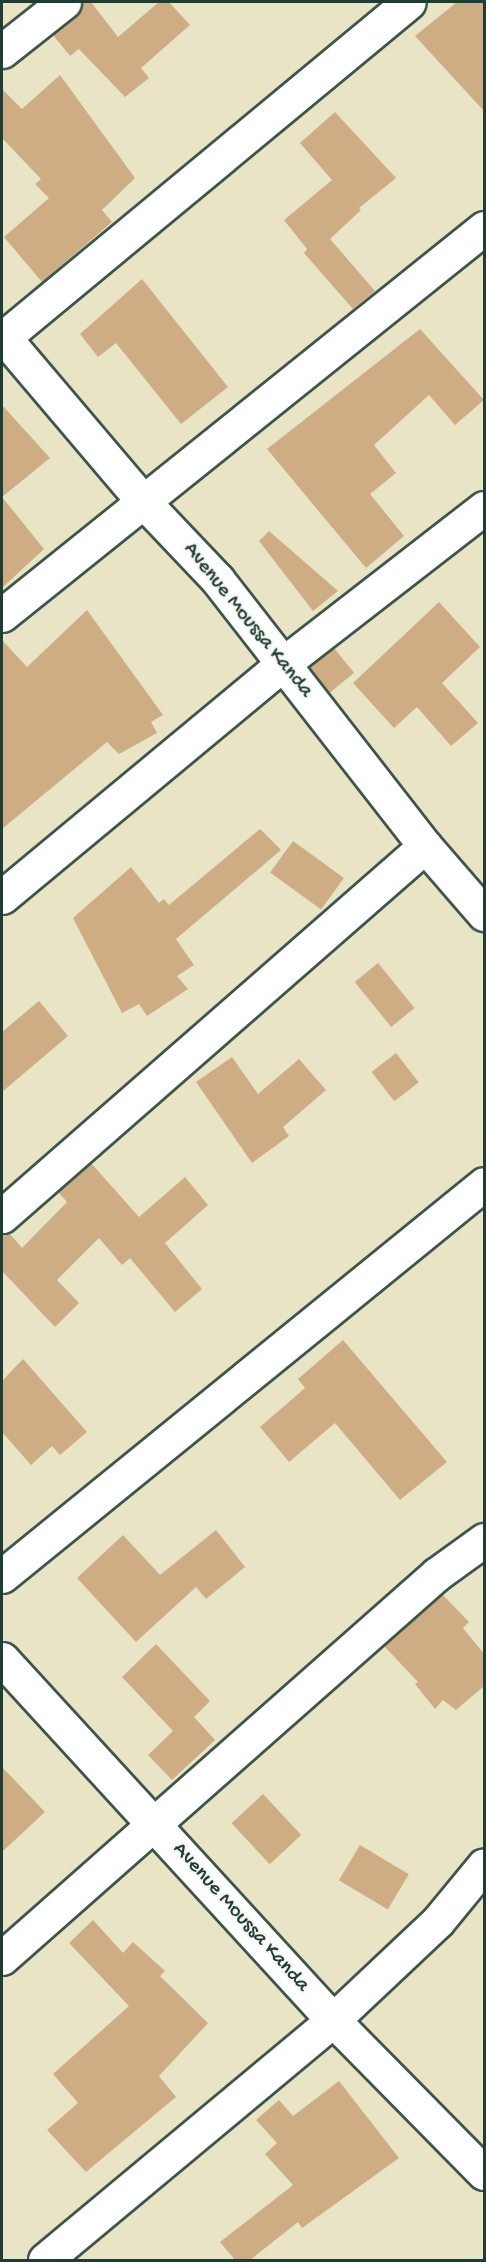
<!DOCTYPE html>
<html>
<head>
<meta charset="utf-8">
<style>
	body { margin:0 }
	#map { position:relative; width:486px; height:2262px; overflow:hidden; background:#e9e4c6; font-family:"Gochi Hand",sans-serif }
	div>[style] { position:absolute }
	.building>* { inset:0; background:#cfad84; transform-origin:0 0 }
	.roads { filter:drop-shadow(2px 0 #3d564a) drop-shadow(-2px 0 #3d564a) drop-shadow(0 2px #3d564a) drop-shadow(0 -2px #3d564a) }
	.minor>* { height:33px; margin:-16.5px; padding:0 16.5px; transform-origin:16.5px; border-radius:16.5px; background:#fff }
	span { translate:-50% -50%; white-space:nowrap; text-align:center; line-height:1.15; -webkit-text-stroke:4.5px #f6f6f2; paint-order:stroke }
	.street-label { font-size:21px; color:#1f3d34 }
	.frame { position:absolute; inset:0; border:3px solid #1f3d34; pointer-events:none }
</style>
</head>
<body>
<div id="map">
	<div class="building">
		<i style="clip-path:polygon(84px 2px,91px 2px,118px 37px,159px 2px,169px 2px,190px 25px,141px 68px,149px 78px,125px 97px,79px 49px,70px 56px,53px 35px,76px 16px)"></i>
		<i style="clip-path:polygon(457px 2px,484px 2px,484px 111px,415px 36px)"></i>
		<i style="clip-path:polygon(60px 75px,135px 178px,102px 210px,112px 222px,42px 282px,4px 237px,49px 198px,35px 184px,41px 179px,2px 138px,2px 89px,22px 109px)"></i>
		<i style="clip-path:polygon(335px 112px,396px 178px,359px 208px,361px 210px,330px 239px,375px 291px,353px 309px,304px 253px,307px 249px,284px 220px,332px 180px,300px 143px)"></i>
		<i style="clip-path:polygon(142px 279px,228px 387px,181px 424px,116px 343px,98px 357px,80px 334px)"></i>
		<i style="clip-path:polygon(420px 329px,484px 400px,455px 425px,429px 395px,374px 445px,396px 473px,370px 494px,404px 536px,366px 568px,267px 449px)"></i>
		<i style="clip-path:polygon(2px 405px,50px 458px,2px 497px,44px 549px,2px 588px)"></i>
		<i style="clip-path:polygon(269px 531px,338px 591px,313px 611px,259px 541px)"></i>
		<i style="clip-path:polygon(439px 602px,480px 647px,442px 683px,478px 723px,451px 746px,417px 707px,394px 728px,353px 683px)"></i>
		<i style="clip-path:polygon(87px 610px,163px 715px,151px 722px,157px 733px,119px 754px,107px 742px,2px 829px,2px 640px,27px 667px)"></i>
		<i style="left:334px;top:648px;width:32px;height:31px;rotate:51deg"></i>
		<i style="clip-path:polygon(260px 829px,281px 850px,176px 939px,194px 965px,177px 976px,188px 989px,147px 1016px,139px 1004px,122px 1013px,73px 918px,131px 867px,159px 903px,164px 899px,169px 905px)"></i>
		<i style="left:293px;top:841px;width:63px;height:39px;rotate:36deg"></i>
		<i style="left:378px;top:963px;width:58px;height:30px;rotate:51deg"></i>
		<i style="clip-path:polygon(39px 1001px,68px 1036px,2px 1092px,2px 1032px)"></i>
		<i style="left:396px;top:1053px;width:37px;height:31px;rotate:52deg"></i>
		<i style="clip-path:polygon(232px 1057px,258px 1094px,299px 1059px,326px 1090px,283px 1127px,289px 1136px,252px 1163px,196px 1082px)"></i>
		<i style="clip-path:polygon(91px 1163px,139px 1217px,185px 1177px,208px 1205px,165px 1243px,202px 1289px,175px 1312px,130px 1258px,122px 1265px,99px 1238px,57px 1280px,79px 1303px,55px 1327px,2px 1271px,2px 1234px,9px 1233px,22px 1248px,67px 1202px,58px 1192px)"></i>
		<i style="clip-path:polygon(343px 1340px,447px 1462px,400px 1500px,335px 1423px,289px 1462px,260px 1427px,305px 1388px,298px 1379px)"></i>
		<i style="clip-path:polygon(23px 1359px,87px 1432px,60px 1455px,52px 1446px,31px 1465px,2px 1432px,2px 1381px)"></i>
		<i style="clip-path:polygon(216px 1530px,245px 1567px,206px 1599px,196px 1587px,136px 1642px,77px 1578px,123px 1535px,160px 1575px)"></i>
		<i style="clip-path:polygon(442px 1594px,469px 1622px,463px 1628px,484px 1654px,484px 1686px,456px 1710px,443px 1700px,435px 1709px,415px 1684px,418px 1682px,384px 1646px)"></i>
		<i style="clip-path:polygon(156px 1644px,210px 1701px,194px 1717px,215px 1740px,172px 1780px,148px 1755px,173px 1731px,122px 1677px)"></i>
		<i style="clip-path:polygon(2px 1767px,45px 1812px,2px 1852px)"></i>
		<i style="left:263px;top:1794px;width:56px;height:43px;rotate:47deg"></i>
		<i style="left:360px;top:1845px;width:57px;height:41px;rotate:31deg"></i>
		<i style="clip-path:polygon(93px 1920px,123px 1953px,133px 1942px,165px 1971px,160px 1976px,208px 2023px,159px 2076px,176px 2097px,86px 2172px,47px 2130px,78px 2103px,53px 2074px,129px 2006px,69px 1943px)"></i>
		<i style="clip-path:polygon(339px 2081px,399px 2158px,302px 2228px,298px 2222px,250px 2260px,235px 2260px,220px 2242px,293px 2185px,265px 2154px,277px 2143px,256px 2120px,279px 2100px,293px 2116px)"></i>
	</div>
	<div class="roads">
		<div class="minor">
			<i style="left:2px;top:51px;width:79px;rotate:-38.3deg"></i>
			<i style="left:2px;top:335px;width:218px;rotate:49.7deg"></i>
			<i style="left:143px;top:501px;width:108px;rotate:46.5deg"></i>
			<i style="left:217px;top:579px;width:338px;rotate:52.1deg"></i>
			<i style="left:425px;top:846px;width:90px;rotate:49.1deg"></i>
			<i style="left:2px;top:339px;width:528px;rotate:-39.63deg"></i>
			<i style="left:2px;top:615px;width:618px;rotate:-38.76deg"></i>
			<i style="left:2px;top:897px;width:366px;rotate:-39.7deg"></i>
			<i style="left:284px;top:663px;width:253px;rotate:-37.8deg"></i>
			<i style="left:2px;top:1216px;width:562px;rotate:-41.18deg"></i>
			<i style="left:2px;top:1576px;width:621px;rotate:-39.12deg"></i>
			<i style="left:2px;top:1659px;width:490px;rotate:47.5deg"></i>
			<i style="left:333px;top:2020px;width:215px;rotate:45.4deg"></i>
			<i style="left:2px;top:1958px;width:580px;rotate:-41.44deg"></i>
			<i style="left:437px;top:1574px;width:58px;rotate:-35.9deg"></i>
			<i style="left:45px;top:2260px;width:375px;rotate:-39.8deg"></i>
			<i style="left:333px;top:2020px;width:144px;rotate:-43.3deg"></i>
			<i style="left:438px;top:1921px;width:72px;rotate:-50.6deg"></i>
		</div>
	</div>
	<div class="street-label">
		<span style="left:247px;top:621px;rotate:51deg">Avenue Moussa Kanda</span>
		<span style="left:240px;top:1918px;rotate:48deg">Avenue Moussa Kanda</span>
	</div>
	<div class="frame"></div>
</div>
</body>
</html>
